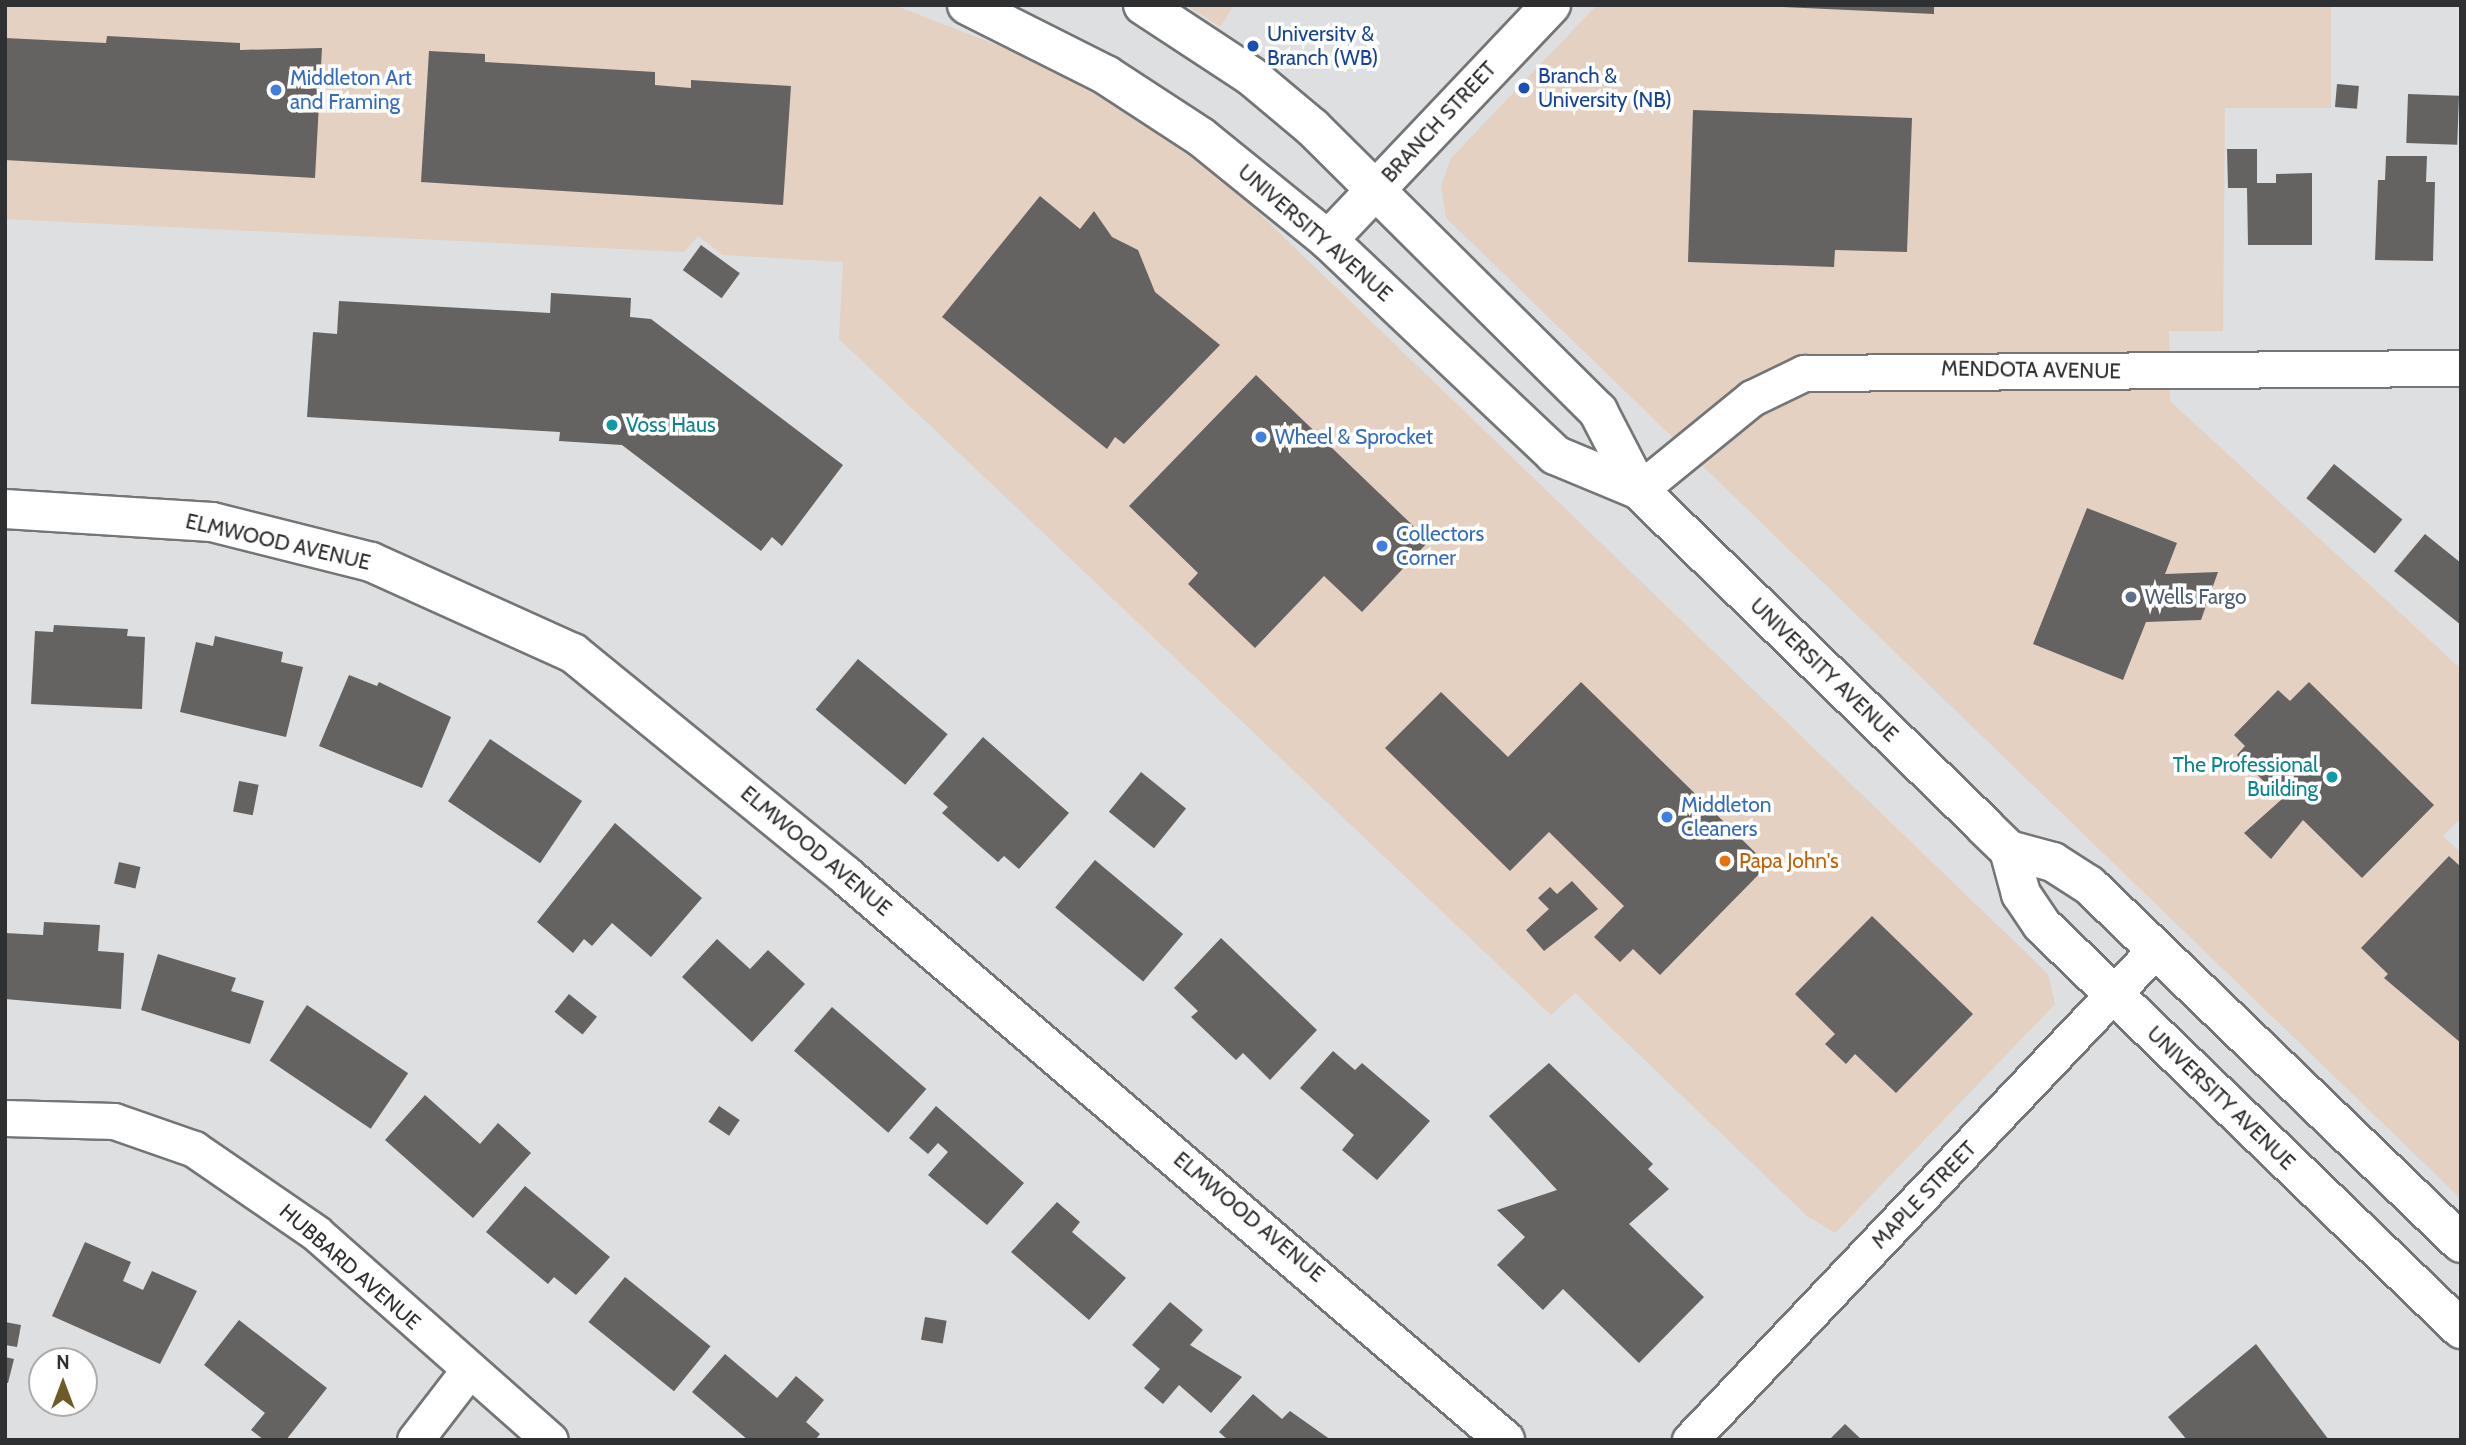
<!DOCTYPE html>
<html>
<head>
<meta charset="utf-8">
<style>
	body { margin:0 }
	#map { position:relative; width:2466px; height:1445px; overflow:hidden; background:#dddfe1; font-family:Cabin,sans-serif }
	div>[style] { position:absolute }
	.commercial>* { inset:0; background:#e4d1c2 }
	.building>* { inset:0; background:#656361; transform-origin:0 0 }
	.roads { filter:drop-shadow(2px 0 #737576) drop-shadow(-2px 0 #737576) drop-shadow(0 2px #737576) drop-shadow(0 -2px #737576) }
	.street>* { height:35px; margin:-17.5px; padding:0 17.5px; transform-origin:17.5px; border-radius:17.5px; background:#fff }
	.secondary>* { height:38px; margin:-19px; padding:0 19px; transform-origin:19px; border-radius:19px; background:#fff }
	.primary>* { height:38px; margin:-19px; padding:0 19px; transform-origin:19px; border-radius:19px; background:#fff }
	.dots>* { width:19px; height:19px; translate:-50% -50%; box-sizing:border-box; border:4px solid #fff; border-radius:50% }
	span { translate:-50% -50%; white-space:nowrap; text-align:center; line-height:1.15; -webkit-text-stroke:7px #fff; paint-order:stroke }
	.transit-label { font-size:21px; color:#164399 }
	.left { translate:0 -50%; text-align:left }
	.shop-label { font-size:21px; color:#366cbe }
	.street-label { font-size:21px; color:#2f3031 }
	.culture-label { font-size:21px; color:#0d838f }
	.right { translate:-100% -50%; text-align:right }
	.service-label { font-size:21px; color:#4e5e75 }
	.food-label { font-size:21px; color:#c56008 }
	.frame { position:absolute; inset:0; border:7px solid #2f3031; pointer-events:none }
	.north { position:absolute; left:28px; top:1347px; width:70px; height:70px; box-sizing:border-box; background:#fff; border:2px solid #acacad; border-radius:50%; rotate:0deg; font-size:19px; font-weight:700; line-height:28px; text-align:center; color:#2f3031 }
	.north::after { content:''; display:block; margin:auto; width:24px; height:32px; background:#6f5b2a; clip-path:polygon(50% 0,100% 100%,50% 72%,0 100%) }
</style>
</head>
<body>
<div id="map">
	<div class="commercial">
		<i style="clip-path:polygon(5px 5px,894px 5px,1033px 59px,1147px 124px,1240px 195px,2048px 974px,2055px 1004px,1835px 1233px,1807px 1216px,1575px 993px,1551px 1015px,839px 339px,843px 262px,723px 255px,698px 236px,684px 252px,5px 219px)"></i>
		<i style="clip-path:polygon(1186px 5px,1234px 5px,1220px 27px)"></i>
		<i style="clip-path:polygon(1597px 5px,2331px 5px,2331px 108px,2225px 108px,2223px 331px,2169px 331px,2170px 401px,2461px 669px,2461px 818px,2443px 836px,2461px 853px,2461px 1199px,1446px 218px,1441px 186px,1451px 158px)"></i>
	</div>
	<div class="building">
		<i style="clip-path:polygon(1737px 5px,1934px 5px,1934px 14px)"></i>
		<i style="clip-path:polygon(107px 36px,240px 43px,240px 50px,322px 48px,315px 178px,5px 160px,5px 38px,106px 43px)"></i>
		<i style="clip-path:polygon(429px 51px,485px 54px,485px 62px,655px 72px,655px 85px,691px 88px,691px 80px,791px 86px,783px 205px,421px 182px)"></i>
		<i style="left:2337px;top:84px;width:22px;height:23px;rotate:5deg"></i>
		<i style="left:2408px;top:94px;width:51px;height:49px;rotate:2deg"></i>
		<i style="clip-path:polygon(1693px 110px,1912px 118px,1907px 252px,1835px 250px,1834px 267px,1688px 262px)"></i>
		<i style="clip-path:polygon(2227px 149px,2257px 149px,2257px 183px,2276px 183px,2276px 174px,2312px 173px,2312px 245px,2248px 245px,2247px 188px,2228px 188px)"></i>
		<i style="clip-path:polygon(2386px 156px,2427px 156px,2426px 182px,2435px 182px,2433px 261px,2375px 260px,2378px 180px,2385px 180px)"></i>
		<i style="clip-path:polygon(1040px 196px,1080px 229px,1094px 211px,1112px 237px,1138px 250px,1155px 292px,1220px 345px,1124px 444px,1115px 437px,1107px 449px,942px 317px)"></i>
		<i style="left:701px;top:245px;width:48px;height:31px;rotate:36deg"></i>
		<i style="clip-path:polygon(551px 293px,631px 298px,630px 317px,651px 319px,843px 465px,782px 546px,772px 537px,761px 551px,622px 445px,559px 441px,560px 432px,307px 417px,313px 332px,337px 334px,339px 301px,550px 313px)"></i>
		<i style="clip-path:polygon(1256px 375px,1429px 541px,1362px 612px,1324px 576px,1255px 648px,1188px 584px,1198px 573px,1129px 506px)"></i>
		<i style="left:2334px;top:464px;width:88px;height:44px;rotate:39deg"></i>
		<i style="clip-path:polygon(2087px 508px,2177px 543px,2165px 574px,2218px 572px,2201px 620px,2146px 622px,2123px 680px,2033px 644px)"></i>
		<i style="clip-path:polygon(2425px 534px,2461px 563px,2461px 625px,2394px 571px)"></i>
		<i style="clip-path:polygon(54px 625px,128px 629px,127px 636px,145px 637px,142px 709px,31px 704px,35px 631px,53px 632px)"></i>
		<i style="clip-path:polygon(215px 636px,283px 652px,281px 662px,303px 667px,286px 737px,180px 712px,196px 642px,213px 646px)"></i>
		<i style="left:858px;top:659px;width:117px;height:66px;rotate:40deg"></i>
		<i style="clip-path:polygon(349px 675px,377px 686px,379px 682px,451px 717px,422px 788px,319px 746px)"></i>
		<i style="clip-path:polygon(1581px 682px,1768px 865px,1660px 975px,1633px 949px,1620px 962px,1594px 937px,1624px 906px,1549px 832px,1510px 871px,1385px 748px,1441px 692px,1508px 757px)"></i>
		<i style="clip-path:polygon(2309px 682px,2434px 805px,2362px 878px,2303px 820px,2271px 859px,2244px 833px,2282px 799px,2237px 755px,2245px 746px,2234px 735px,2278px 690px,2290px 701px)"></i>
		<i style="clip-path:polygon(983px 737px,1069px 813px,1019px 869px,1004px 856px,998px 862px,942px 813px,948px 807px,933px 794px)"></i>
		<i style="left:490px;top:739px;width:111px;height:75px;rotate:34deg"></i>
		<i style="left:1141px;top:772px;width:58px;height:51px;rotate:39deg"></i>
		<i style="left:239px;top:781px;width:20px;height:31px;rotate:11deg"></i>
		<i style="clip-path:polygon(615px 823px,702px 898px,651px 957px,612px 923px,592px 946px,584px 939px,573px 953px,537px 922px)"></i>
		<i style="clip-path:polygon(2449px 856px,2461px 867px,2461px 1043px,2384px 978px,2388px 974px,2361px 948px)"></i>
		<i style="left:1095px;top:860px;width:115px;height:62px;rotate:40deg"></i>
		<i style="left:119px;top:862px;width:22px;height:22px;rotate:13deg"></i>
		<i style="clip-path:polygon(1572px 881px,1598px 909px,1544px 951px,1526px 930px,1549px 909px,1538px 898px,1550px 887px,1557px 894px)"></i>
		<i style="clip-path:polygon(1872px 916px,1973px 1014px,1896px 1093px,1855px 1054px,1846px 1064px,1825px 1044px,1835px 1034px,1795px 994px)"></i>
		<i style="clip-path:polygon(44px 922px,100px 925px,98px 951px,124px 953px,121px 1009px,5px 999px,5px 933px,43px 935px)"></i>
		<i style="clip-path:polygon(1221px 938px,1317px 1030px,1270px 1080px,1243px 1053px,1236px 1060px,1191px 1017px,1198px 1011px,1174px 988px)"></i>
		<i style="clip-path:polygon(717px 939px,750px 969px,768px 950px,805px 984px,752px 1042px,682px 977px)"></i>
		<i style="clip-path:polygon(158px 954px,236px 978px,231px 991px,264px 1001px,250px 1044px,141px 1010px)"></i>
		<i style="left:569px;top:994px;width:36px;height:23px;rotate:39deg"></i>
		<i style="left:307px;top:1005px;width:122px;height:67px;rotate:34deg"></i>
		<i style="left:832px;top:1007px;width:125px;height:58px;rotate:41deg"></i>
		<i style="clip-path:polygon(1333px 1051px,1355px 1070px,1362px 1063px,1430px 1121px,1377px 1180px,1342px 1150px,1354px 1135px,1300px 1088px)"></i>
		<i style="clip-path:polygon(1549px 1063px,1653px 1164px,1648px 1169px,1669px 1189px,1629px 1224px,1704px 1297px,1639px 1363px,1563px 1289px,1543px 1310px,1497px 1265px,1525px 1237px,1497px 1210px,1557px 1190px,1489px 1116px)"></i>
		<i style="clip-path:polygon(425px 1095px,480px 1144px,498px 1123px,531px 1153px,473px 1218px,385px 1140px)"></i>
		<i style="left:719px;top:1106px;width:25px;height:19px;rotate:34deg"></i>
		<i style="clip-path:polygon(936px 1106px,1024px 1183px,987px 1225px,928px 1175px,948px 1152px,938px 1143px,928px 1154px,909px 1138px)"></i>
		<i style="clip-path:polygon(525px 1186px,610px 1257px,576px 1295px,554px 1277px,548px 1284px,486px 1232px)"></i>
		<i style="clip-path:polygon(1057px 1202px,1080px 1222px,1072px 1232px,1126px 1278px,1089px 1320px,1011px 1252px)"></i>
		<i style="clip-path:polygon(85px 1242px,131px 1262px,123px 1281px,143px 1290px,152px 1271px,197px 1291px,160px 1364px,52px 1316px)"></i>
		<i style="left:625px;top:1277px;width:110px;height:58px;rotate:39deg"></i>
		<i style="clip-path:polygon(1170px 1302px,1203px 1330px,1190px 1345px,1242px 1377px,1211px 1413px,1179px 1385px,1163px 1404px,1144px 1388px,1160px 1369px,1132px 1345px)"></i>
		<i style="left:925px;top:1317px;width:22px;height:23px;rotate:10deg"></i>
		<i style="clip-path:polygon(239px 1320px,327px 1388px,286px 1440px,264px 1440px,251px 1430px,265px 1413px,204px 1365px)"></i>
		<i style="clip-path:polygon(5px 1322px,21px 1325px,17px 1347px,5px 1345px)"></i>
		<i style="clip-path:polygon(2256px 1344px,2329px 1440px,2187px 1440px,2168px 1417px)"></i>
		<i style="clip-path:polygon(725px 1354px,777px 1398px,796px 1376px,824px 1400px,806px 1422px,820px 1434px,815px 1440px,748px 1440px,692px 1392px)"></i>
		<i style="clip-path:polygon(5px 1357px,14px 1359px,8px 1383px,5px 1383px)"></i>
		<i style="clip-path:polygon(1253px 1394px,1282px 1419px,1290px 1411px,1331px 1440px,1228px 1440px,1219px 1432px)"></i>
		<i style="clip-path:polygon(1845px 1424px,1862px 1440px,1829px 1440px)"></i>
	</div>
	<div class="roads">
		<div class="street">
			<i style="left:1639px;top:490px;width:146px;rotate:-39.2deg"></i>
			<i style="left:1752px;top:398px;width:58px;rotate:-25.7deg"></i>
			<i style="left:1804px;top:373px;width:657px;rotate:-0.44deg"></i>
			<i style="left:5px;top:1118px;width:109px;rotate:1.6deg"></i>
			<i style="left:114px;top:1121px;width:85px;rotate:19.3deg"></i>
			<i style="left:194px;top:1149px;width:148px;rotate:34.5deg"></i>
			<i style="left:316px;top:1233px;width:312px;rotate:41.5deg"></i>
			<i style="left:415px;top:1440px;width:88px;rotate:-52.4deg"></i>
			<i style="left:1690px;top:1440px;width:677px;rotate:-46.5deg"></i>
		</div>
		<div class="secondary">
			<i style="left:1328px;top:240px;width:324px;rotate:-46.5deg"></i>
			<i style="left:5px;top:509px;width:207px;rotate:3.6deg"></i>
			<i style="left:212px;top:522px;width:164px;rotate:14.1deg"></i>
			<i style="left:371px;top:562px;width:222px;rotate:24.3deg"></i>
			<i style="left:573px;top:653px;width:351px;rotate:39.2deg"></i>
			<i style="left:845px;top:875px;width:869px;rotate:40.57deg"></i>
		</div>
		<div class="primary">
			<i style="left:967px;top:5px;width:156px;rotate:26.7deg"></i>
			<i style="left:1106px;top:75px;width:113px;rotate:33.1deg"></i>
			<i style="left:1201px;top:137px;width:164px;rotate:39deg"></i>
			<i style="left:1328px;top:240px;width:313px;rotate:43.4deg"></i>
			<i style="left:1555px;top:455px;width:91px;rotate:22.6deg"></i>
			<i style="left:1143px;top:5px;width:129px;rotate:33.3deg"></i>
			<i style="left:1251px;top:76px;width:81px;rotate:40deg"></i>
			<i style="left:1313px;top:128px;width:402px;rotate:44.8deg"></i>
			<i style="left:1598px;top:411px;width:89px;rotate:62.6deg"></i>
			<i style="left:1639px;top:490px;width:482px;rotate:44.2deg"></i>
			<i style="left:1984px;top:826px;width:35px;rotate:44deg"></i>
			<i style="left:2009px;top:850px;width:46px;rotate:15.3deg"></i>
			<i style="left:2053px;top:862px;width:43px;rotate:32.6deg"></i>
			<i style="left:2089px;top:885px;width:516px;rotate:43.9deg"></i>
			<i style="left:2009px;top:850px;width:46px;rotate:74.7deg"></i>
			<i style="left:2021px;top:894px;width:37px;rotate:56deg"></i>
			<i style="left:2042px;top:925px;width:582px;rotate:43.96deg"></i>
		</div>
	</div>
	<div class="dots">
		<i style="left:1253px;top:46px;background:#1a4fb4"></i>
		<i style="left:1524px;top:88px;background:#1a4fb4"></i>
		<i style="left:276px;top:90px;background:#3f7fe0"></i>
		<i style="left:612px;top:425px;background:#0f9aa8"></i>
		<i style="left:1261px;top:437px;background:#3f7fe0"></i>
		<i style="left:1382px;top:546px;background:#3f7fe0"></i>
		<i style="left:2131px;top:597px;background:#5c6f8a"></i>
		<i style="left:2332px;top:777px;background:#0f9aa8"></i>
		<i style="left:1667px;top:817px;background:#3f7fe0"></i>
		<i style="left:1725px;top:861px;background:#e8710a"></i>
	</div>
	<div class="transit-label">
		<span class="left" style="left:1267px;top:46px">University &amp;<br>Branch (WB)</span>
		<span class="left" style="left:1538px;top:88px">Branch &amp;<br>University (NB)</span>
	</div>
	<div class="shop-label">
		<span class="left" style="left:290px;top:90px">Middleton Art<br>and Framing</span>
		<span class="left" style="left:1275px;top:437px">Wheel &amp; Sprocket</span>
		<span class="left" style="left:1396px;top:546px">Collectors<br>Corner</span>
		<span class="left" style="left:1681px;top:817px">Middleton<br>Cleaners</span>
	</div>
	<div class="street-label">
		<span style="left:1439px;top:122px;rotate:-47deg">BRANCH STREET</span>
		<span style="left:1315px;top:233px;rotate:41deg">UNIVERSITY AVENUE</span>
		<span style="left:2031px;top:370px;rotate:1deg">MENDOTA AVENUE</span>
		<span style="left:278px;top:542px;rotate:13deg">ELMWOOD AVENUE</span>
		<span style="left:1824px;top:670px;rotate:44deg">UNIVERSITY AVENUE</span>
		<span style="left:816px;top:851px;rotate:40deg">ELMWOOD AVENUE</span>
		<span style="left:2221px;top:1098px;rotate:44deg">UNIVERSITY AVENUE</span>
		<span style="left:1924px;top:1195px;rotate:-46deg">MAPLE STREET</span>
		<span style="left:1249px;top:1217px;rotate:40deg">ELMWOOD AVENUE</span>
		<span style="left:350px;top:1267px;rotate:41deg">HUBBARD AVENUE</span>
	</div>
	<div class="culture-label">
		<span class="left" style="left:626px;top:425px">Voss Haus</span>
		<span class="right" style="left:2318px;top:777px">The Professional<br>Building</span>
	</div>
	<div class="service-label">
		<span class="left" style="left:2145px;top:597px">Wells Fargo</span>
	</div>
	<div class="food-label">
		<span class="left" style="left:1739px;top:861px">Papa John's</span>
	</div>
	<div class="frame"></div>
	<div class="north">N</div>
</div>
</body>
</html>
